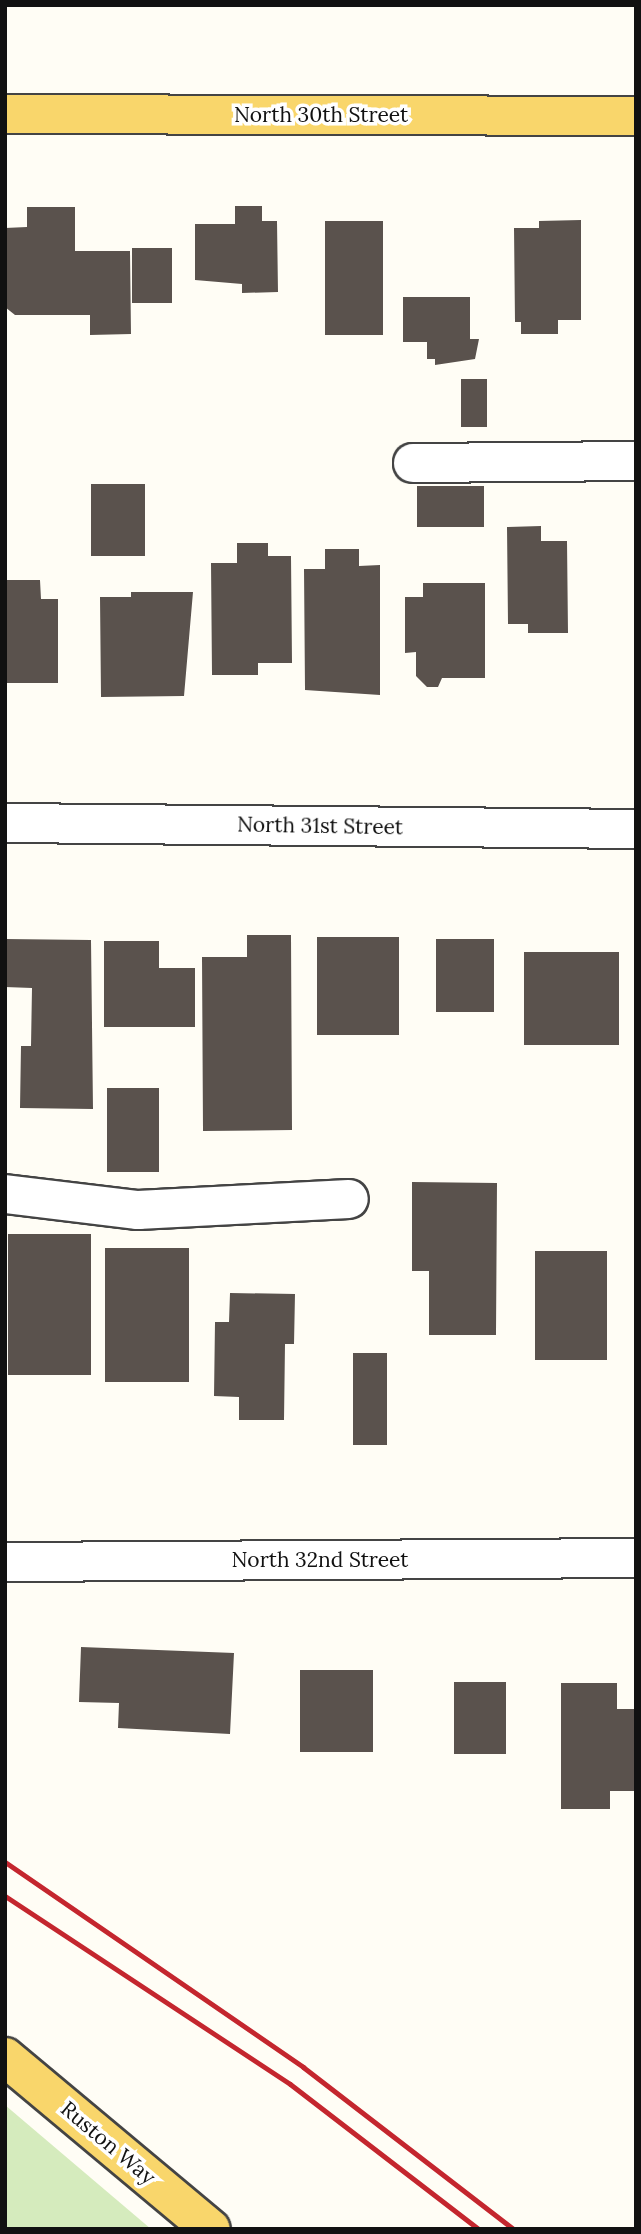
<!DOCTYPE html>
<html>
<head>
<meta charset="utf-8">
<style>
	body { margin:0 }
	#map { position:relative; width:641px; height:2234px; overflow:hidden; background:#fffdf5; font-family:Lora,serif }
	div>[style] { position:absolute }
	.green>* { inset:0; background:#d5ebbd }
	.building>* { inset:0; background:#5a524d; transform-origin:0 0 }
	.roads { filter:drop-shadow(2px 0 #444) drop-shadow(-2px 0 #444) drop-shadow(0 2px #444) drop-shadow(0 -2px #444) }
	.minor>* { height:38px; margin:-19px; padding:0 19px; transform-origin:19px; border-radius:19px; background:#fff }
	.major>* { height:38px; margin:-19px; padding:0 19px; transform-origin:19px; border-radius:19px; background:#f9d66b }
	.rail>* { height:5px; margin:-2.5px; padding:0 2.5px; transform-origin:2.5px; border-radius:2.5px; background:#c4262e }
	span { translate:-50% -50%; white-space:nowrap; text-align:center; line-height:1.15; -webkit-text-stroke:7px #fff; paint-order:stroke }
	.street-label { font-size:21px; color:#111 }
	.frame { position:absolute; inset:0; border:7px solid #111; pointer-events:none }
</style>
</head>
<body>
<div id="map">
	<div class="green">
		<i style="clip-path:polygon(5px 2105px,151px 2229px,5px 2229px)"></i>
	</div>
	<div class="building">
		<i style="clip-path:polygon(235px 206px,262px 206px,262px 221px,277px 221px,278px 292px,242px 293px,242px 284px,195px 280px,195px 224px,235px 224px)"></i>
		<i style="clip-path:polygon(27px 207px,75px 207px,75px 251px,130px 251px,131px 334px,90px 335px,90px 315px,15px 315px,5px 307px,5px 228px,27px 227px)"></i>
		<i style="clip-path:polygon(581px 220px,581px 320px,558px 320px,558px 334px,521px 334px,521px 322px,515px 322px,514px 228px,539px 228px,539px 221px)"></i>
		<i style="left:325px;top:221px;width:58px;height:114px"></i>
		<i style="left:132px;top:248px;width:40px;height:55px"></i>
		<i style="clip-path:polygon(403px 297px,470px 297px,470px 339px,479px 339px,475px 359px,435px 365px,435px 359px,427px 359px,427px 342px,403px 342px)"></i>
		<i style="left:461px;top:379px;width:26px;height:48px"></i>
		<i style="left:91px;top:484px;width:54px;height:72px"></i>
		<i style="left:417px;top:486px;width:67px;height:41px"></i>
		<i style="clip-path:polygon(541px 526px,541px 541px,567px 541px,568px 633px,528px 633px,528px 624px,508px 624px,507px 527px)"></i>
		<i style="clip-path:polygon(237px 543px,268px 543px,268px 556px,291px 556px,292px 663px,258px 663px,258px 675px,212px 675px,211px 563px,237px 563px)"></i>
		<i style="clip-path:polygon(325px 549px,359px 549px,359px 566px,380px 565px,380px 695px,305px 690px,304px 569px,325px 569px)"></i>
		<i style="clip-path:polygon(5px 580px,40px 580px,41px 599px,58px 599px,58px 683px,5px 683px)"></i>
		<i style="clip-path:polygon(423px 583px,485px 583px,485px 678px,442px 678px,438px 687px,427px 687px,416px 676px,416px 652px,405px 653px,405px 597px,423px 597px)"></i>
		<i style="clip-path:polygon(131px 592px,193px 592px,184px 696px,101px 697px,100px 597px,131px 597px)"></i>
		<i style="clip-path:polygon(247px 935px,291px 935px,292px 1130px,203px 1131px,202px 957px,247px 957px)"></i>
		<i style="left:317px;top:937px;width:82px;height:98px"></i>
		<i style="clip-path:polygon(5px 939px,91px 940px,93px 1109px,20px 1108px,21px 1046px,31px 1046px,32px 988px,5px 987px)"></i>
		<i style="left:436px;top:939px;width:58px;height:73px"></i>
		<i style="clip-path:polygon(104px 941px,159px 941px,159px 968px,195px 968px,195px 1027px,104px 1027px)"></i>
		<i style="left:524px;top:952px;width:95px;height:93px"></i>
		<i style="left:107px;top:1088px;width:52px;height:84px"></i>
		<i style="clip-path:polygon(412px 1182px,497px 1183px,496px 1335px,429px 1335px,429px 1271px,412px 1271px)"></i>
		<i style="left:8px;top:1234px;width:83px;height:141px"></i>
		<i style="left:105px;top:1248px;width:84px;height:134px"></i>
		<i style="left:535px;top:1251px;width:72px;height:109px"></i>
		<i style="clip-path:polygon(230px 1293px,295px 1294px,294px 1344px,285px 1344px,284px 1420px,239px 1420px,239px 1397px,214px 1396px,215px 1322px,229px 1322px)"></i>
		<i style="left:353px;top:1353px;width:34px;height:92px"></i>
		<i style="clip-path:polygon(81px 1647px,234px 1653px,230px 1734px,118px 1728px,119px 1703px,79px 1702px)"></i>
		<i style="left:300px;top:1670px;width:73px;height:82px"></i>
		<i style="left:454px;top:1682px;width:52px;height:72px"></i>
		<i style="clip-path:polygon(561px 1683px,617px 1683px,617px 1709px,636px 1709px,636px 1791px,610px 1791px,610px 1809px,561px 1809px)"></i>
	</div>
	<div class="roads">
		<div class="minor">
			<i style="left:413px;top:463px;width:223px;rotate:-0.5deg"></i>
			<i style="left:5px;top:823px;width:631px;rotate:0.54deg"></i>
			<i style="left:5px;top:1194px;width:134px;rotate:6.9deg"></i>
			<i style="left:138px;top:1210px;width:211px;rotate:-3deg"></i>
			<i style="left:5px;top:1562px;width:631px;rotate:-0.36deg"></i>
		</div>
		<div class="major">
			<i style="left:5px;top:114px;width:631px;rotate:0.18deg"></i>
			<i style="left:5px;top:2057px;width:268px;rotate:39.9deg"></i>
		</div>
	</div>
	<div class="rail">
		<i style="left:5px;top:1862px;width:362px;rotate:34.5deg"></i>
		<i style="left:303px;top:2067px;width:265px;rotate:37.6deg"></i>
		<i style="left:5px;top:1896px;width:341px;rotate:33.4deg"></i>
		<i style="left:290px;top:2084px;width:237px;rotate:37.6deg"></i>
	</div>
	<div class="street-label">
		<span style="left:321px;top:115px">North 30th Street</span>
		<span style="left:320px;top:826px;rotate:1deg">North 31st Street</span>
		<span style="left:320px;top:1560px">North 32nd Street</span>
		<span style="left:108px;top:2143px;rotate:40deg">Ruston Way</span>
	</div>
	<div class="frame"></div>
</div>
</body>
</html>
